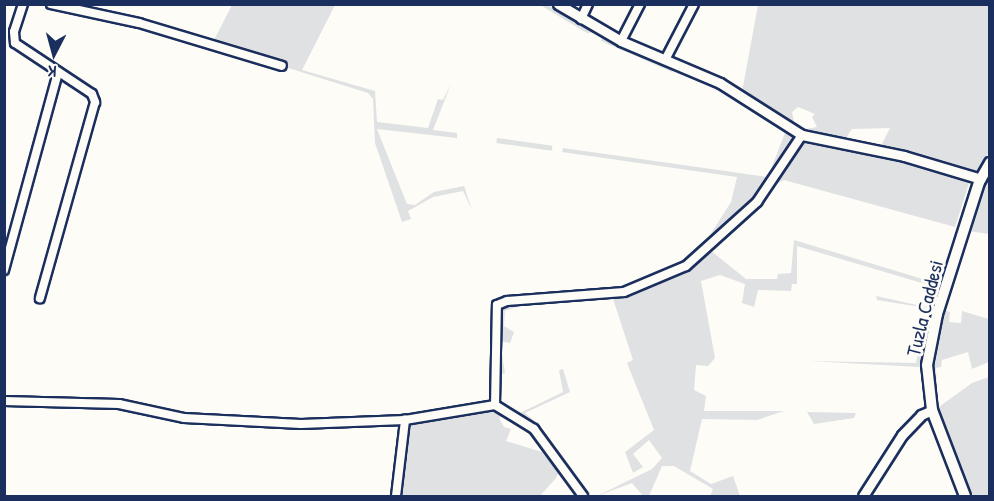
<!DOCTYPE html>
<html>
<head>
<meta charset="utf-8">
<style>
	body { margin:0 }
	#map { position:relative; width:994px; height:501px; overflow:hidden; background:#fdfcf7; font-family:"Patrick Hand",sans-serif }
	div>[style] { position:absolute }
	.green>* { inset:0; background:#e0e1e3; transform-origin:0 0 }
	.roads { filter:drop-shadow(2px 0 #1b2f5e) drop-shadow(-2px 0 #1b2f5e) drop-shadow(0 2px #1b2f5e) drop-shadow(0 -2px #1b2f5e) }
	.minor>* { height:8px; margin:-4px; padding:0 4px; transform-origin:4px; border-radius:4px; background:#fdfcf7 }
	.tertiary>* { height:9px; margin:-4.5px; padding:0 4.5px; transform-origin:4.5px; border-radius:4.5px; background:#fdfcf7 }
	.secondary>* { height:10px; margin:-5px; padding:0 5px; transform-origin:5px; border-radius:5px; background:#fdfcf7 }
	span { translate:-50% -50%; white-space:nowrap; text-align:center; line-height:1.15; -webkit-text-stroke:6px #fdfcf7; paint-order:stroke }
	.street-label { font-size:20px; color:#1b2f5e }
	.frame { position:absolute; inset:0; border:6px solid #1b2f5e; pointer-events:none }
	.north { position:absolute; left:24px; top:24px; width:60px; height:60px; -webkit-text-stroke:4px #fdfcf7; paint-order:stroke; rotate:186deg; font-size:16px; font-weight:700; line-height:24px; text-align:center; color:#1b2f5e }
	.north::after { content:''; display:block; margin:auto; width:21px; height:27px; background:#1b2f5e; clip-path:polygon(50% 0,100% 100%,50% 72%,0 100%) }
</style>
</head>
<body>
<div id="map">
	<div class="green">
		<i style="clip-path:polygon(232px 5px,335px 5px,302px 70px,375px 91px,377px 122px,428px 128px,438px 99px,443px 100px,451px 84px,433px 130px,457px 133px,457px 138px,377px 129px,407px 204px,415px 205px,434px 192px,464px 186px,472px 210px,463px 191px,433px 197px,408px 211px,411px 219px,402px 222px,375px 143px,373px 99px,368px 93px,212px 44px)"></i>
		<i style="clip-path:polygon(540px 5px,548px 5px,600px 32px,587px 33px)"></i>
		<i style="clip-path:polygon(758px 5px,989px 5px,989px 152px,977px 173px,880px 148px,890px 128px,852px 129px,843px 142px,807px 134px,806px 129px,817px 127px,812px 117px,815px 114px,798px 107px,792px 112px,795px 128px,742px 92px)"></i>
		<i style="clip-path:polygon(603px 35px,674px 67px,672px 72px,601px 41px)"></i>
		<i style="clip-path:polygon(706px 81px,719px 85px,799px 138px,757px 198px,697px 258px,632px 288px,564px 292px,632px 286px,698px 254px,731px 202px,737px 177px,562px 152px,563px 148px,768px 177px,786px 130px)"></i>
		<i style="left:497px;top:138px;width:56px;height:5px;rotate:8deg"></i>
		<i style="clip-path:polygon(809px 141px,884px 153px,970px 180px,955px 227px,784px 180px,772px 186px,800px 145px)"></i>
		<i style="clip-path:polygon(989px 171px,989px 234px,968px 231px,981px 189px)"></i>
		<i style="clip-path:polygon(794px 240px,939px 284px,933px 309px,877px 300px,876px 296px,926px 307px,932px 286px,797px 246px,797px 284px,792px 284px,791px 291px,758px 290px,754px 307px,742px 303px,745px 284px,720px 275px,701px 281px,715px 358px,708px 366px,696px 365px,694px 390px,706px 396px,704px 411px,784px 411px,757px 420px,702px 419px,690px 471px,711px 484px,733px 476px,740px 496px,710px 496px,713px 489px,674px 466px,662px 466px,649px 496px,643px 496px,632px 483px,597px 496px,652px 469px,662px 458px,649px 440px,633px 454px,643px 467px,633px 473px,625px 452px,654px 430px,627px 363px,633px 360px,612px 296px,635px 293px,695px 265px,710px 250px,746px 279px,777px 279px,778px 274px,791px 273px)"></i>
		<i style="clip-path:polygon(533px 301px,505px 311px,504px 326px,514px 332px,510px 343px,500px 341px,505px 373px,500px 375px,500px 403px,520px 413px,563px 392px,559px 370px,563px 369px,570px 392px,525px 413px,538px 424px,560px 460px,539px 432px,497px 402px,502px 309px,505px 304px)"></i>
		<i style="clip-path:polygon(943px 310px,950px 312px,949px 322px,961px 323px,962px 311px,989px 319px,989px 362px,972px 369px,968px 352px,942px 360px,941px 367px,936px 368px,937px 387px,931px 390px,932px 359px)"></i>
		<i style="clip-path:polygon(930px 314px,920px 367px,808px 361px,916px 363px,923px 323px)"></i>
		<i style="clip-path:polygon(989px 377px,989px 496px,968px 496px,947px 427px,943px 427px,936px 409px,972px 383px)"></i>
		<i style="clip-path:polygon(477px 410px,507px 414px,499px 418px,504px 427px,511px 429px,506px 441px,542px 452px,552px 465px,557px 461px,562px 467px,556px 478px,540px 496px,400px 496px,409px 422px)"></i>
		<i style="clip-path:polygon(807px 412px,856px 413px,854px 418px,814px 424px)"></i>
	</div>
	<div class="roads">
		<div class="minor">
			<i style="left:23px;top:4px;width:29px;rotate:108deg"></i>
			<i style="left:14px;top:32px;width:11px;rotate:85deg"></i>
			<i style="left:15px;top:43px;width:92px;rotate:33.5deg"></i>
			<i style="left:92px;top:94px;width:9px;rotate:69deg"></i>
			<i style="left:95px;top:102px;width:204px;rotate:105.7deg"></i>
			<i style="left:51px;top:4px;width:90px;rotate:12.2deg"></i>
			<i style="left:139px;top:23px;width:149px;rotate:16.7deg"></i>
			<i style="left:581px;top:19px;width:17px;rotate:-65deg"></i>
			<i style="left:621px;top:41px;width:42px;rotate:-62.8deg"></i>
			<i style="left:665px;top:60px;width:63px;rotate:-62.6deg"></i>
			<i style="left:4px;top:270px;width:205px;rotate:-74.7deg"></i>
			<i style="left:4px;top:401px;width:115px;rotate:1.5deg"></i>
			<i style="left:119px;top:404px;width:66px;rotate:12.2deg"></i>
			<i style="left:184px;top:418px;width:117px;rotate:2.9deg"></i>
			<i style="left:301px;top:424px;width:104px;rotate:-2.2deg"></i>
			<i style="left:405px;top:420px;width:91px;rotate:-9.5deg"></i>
			<i style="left:495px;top:405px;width:46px;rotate:31.6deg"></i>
			<i style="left:534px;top:429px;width:83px;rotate:53.8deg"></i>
			<i style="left:495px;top:405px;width:100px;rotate:-88.9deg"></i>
			<i style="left:497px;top:305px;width:11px;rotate:-22deg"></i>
			<i style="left:507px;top:301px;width:117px;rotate:-4.4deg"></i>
			<i style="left:624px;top:292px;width:67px;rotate:-22.8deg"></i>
			<i style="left:686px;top:266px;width:96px;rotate:-42deg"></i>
			<i style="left:757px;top:202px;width:81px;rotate:-56.1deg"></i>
			<i style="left:396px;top:496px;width:77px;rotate:-83.2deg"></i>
		</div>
		<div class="tertiary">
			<i style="left:558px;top:4px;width:73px;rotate:30.4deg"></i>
			<i style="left:621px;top:41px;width:108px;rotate:23deg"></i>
			<i style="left:720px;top:83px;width:97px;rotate:32.4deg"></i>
			<i style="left:802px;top:135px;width:104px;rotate:11.6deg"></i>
			<i style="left:904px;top:156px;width:80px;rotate:16.6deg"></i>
			<i style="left:863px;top:496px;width:72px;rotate:-57.4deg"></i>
			<i style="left:902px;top:435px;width:28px;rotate:-46deg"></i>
			<i style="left:921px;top:415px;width:12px;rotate:-24deg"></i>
		</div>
		<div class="secondary">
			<i style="left:965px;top:496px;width:92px;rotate:-111deg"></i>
			<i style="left:932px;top:410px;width:45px;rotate:-96.3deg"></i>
			<i style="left:927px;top:365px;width:52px;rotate:-78.9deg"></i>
			<i style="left:937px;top:314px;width:139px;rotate:-72.3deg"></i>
			<i style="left:979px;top:182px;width:22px;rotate:-60deg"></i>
		</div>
	</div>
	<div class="street-label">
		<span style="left:924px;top:308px;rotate:-76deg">Tuzla Caddesi</span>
	</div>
	<div class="frame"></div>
	<div class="north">K</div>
</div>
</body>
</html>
